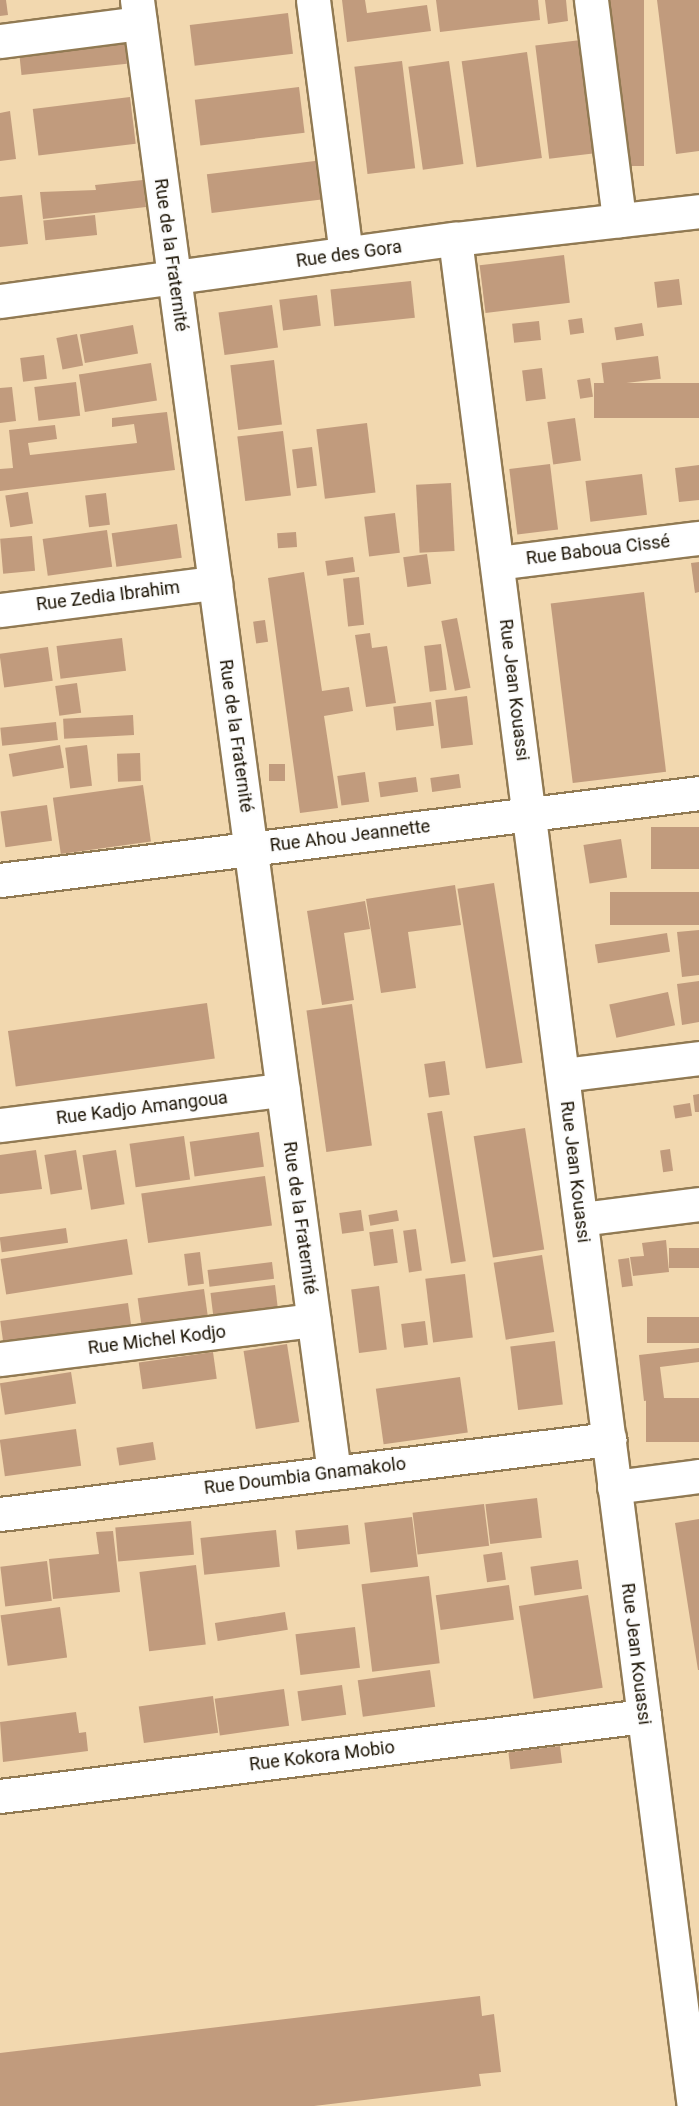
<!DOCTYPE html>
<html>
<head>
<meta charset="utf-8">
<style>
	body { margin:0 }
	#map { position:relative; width:699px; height:2106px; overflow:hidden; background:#f2d8af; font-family:Roboto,sans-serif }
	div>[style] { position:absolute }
	.building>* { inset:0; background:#c19b7d; transform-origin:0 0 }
	.roads { filter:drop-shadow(2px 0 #917a53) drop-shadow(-2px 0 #917a53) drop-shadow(0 2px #917a53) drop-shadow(0 -2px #917a53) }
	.minor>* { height:33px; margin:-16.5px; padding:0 16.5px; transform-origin:16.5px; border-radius:16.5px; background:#fff }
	span { translate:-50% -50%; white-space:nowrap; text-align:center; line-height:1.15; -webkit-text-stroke:4.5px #fdfdfd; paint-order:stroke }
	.street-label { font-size:18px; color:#1b1304 }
</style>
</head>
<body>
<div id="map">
	<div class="building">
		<i style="clip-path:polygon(0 0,6px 0,8px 15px,0 16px)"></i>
		<i style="clip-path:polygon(342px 0,365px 0,367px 13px,427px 5px,431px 31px,347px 42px)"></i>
		<i style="clip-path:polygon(436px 0,538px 0,540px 20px,440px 32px)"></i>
		<i style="clip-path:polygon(545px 0,566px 0,568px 21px,548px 24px)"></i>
		<i style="left:601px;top:0;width:43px;height:166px"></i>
		<i style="clip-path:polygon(657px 0,699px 0,699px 151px,676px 154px)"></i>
		<i style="left:288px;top:13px;width:41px;height:99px;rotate:83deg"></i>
		<i style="left:124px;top:36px;width:28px;height:106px;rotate:84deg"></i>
		<i style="left:581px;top:40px;width:114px;height:46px;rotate:83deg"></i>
		<i style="left:527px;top:52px;width:107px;height:66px;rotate:82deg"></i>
		<i style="left:402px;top:61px;width:108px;height:48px;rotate:83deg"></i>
		<i style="left:449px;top:61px;width:104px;height:41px;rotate:82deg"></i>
		<i style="left:299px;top:87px;width:46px;height:105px;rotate:83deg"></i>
		<i style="left:130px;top:97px;width:47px;height:98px;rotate:83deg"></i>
		<i style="clip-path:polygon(10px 111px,16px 159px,0 161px,0 113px)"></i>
		<i style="left:323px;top:160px;width:39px;height:117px;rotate:83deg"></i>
		<i style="clip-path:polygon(143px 180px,146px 207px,43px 219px,40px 192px,96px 190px,95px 185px)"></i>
		<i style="clip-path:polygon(22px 195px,28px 244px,0 247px,0 197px)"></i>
		<i style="left:95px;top:215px;width:20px;height:52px;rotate:84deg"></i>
		<i style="left:564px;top:255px;width:48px;height:85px;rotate:83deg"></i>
		<i style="left:679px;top:279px;width:26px;height:25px;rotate:83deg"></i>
		<i style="left:411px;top:281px;width:37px;height:81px;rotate:84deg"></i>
		<i style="left:317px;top:295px;width:31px;height:38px;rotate:83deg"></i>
		<i style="left:272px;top:305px;width:43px;height:54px;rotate:82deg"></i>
		<i style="left:582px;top:318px;width:15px;height:14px;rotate:82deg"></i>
		<i style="left:539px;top:321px;width:19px;height:27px;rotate:84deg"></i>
		<i style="left:642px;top:323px;width:13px;height:28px;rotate:81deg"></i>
		<i style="left:133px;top:325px;width:29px;height:54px;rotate:80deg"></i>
		<i style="left:77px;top:334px;width:32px;height:21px;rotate:79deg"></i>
		<i style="left:44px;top:355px;width:24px;height:24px;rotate:83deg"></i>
		<i style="left:658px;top:356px;width:23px;height:57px;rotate:83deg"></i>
		<i style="left:274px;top:360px;width:65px;height:44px;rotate:83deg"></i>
		<i style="left:151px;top:363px;width:38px;height:73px;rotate:81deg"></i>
		<i style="left:542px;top:368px;width:31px;height:20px;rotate:83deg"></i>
		<i style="left:590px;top:378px;width:19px;height:13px;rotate:81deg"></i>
		<i style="left:76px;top:382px;width:34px;height:42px;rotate:83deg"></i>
		<i style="left:699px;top:383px;width:35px;height:105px;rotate:90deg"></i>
		<i style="clip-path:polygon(12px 387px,16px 421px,0 423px,0 388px)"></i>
		<i style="clip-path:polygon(167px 412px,175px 470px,0 491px,0 469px,13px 468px,9px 430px,55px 425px,57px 439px,28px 443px,30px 455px,137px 443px,134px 424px,112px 427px,112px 418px)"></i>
		<i style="left:575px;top:418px;width:43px;height:28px;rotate:82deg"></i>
		<i style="left:367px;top:423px;width:70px;height:51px;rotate:83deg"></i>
		<i style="left:283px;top:431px;width:65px;height:46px;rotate:83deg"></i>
		<i style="left:312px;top:447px;width:39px;height:20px;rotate:83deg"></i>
		<i style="left:550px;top:464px;width:66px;height:41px;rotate:83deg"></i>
		<i style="clip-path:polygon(699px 465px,699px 500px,679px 502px,675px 468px)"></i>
		<i style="left:642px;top:474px;width:41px;height:57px;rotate:83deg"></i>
		<i style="left:451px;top:483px;width:68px;height:35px;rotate:87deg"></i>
		<i style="left:28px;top:492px;width:32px;height:23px;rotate:81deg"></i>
		<i style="left:106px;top:493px;width:32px;height:21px;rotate:83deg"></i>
		<i style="left:395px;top:513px;width:40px;height:31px;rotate:83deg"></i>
		<i style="left:177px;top:524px;width:34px;height:66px;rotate:82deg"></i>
		<i style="left:107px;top:530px;width:37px;height:65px;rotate:82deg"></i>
		<i style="left:296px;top:532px;width:15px;height:19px;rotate:86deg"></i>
		<i style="left:32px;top:536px;width:35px;height:32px;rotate:85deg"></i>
		<i style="left:427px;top:554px;width:30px;height:24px;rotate:82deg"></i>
		<i style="left:353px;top:557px;width:15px;height:28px;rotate:82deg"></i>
		<i style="clip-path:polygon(699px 562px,699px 592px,695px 593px,691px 563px)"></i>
		<i style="clip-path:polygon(304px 572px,322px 691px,349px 687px,353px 711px,324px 716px,338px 808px,300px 813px,268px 578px)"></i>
		<i style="left:359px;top:577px;width:48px;height:16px;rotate:84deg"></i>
		<i style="left:644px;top:592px;width:181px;height:94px;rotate:83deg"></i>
		<i style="left:457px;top:618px;width:71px;height:16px;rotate:79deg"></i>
		<i style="left:265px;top:620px;width:22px;height:12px;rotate:82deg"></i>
		<i style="clip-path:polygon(370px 633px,372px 648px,387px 646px,396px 703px,366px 707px,355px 635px)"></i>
		<i style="left:122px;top:638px;width:33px;height:66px;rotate:83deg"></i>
		<i style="left:441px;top:644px;width:46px;height:17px;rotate:83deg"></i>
		<i style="left:48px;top:647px;width:34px;height:49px;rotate:82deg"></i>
		<i style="left:77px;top:683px;width:30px;height:22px;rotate:82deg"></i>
		<i style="left:467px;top:696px;width:49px;height:32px;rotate:83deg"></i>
		<i style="left:431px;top:702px;width:24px;height:38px;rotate:83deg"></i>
		<i style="left:133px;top:715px;width:20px;height:70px;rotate:87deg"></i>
		<i style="left:56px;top:722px;width:18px;height:56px;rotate:84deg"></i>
		<i style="left:60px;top:745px;width:23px;height:52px;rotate:80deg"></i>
		<i style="left:87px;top:745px;width:41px;height:22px;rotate:83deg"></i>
		<i style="left:140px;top:753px;width:28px;height:23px;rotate:88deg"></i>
		<i style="left:285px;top:764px;width:17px;height:16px;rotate:90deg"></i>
		<i style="left:365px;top:772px;width:30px;height:28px;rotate:82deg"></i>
		<i style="left:459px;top:774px;width:14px;height:29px;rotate:82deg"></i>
		<i style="left:416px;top:777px;width:15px;height:38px;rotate:82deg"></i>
		<i style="left:143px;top:785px;width:57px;height:91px;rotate:82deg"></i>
		<i style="left:47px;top:805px;width:36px;height:47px;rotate:82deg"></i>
		<i style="left:699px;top:827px;width:42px;height:48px;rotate:90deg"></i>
		<i style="left:621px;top:839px;width:39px;height:38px;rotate:81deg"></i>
		<i style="left:494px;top:883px;width:182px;height:37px;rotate:81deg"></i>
		<i style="clip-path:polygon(455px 885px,461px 925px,408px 932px,416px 988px,381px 993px,366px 899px)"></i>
		<i style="left:699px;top:892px;width:33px;height:89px;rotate:90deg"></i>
		<i style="clip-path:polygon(365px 901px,370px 929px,344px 933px,354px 1000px,322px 1005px,307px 911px)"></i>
		<i style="clip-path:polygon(699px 930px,699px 975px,682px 977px,677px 932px)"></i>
		<i style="left:667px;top:933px;width:19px;height:73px;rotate:81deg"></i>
		<i style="clip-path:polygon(699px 981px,699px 1022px,682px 1025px,677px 984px)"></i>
		<i style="left:668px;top:992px;width:34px;height:60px;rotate:78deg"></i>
		<i style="left:207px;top:1003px;width:56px;height:201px;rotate:82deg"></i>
		<i style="left:352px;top:1004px;width:143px;height:46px;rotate:82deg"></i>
		<i style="left:445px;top:1061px;width:34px;height:21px;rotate:82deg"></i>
		<i style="clip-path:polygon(699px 1094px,699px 1112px,695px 1112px,693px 1095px)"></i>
		<i style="left:690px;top:1103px;width:13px;height:17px;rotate:81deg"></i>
		<i style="left:442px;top:1111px;width:152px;height:15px;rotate:81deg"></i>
		<i style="left:525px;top:1128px;width:123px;height:52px;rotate:81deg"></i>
		<i style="left:259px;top:1132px;width:35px;height:70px;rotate:82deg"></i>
		<i style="left:184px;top:1136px;width:44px;height:55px;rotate:82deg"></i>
		<i style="left:670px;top:1149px;width:22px;height:10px;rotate:82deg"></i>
		<i style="clip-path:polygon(36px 1150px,42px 1189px,0 1194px,0 1155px)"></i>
		<i style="left:76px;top:1150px;width:40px;height:32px;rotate:81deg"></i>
		<i style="left:116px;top:1150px;width:55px;height:34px;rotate:81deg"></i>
		<i style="left:265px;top:1176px;width:50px;height:125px;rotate:82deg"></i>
		<i style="left:361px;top:1210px;width:21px;height:22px;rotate:82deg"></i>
		<i style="left:397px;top:1210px;width:11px;height:29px;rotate:80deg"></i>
		<i style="left:66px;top:1228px;width:15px;height:67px;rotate:82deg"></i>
		<i style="left:393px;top:1229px;width:34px;height:24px;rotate:82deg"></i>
		<i style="left:416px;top:1229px;width:42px;height:13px;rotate:82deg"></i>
		<i style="left:127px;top:1239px;width:36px;height:128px;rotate:81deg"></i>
		<i style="clip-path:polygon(666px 1240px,669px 1272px,633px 1276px,630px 1257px,644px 1256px,642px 1243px)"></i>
		<i style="left:699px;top:1248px;width:20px;height:30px;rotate:90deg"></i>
		<i style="left:200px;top:1252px;width:32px;height:16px;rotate:83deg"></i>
		<i style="left:542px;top:1255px;width:78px;height:49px;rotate:81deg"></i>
		<i style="left:629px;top:1258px;width:28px;height:11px;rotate:82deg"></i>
		<i style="left:272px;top:1262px;width:17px;height:65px;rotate:83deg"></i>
		<i style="left:465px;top:1274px;width:64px;height:40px;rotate:83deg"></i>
		<i style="left:275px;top:1285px;width:34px;height:65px;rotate:83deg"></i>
		<i style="left:379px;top:1286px;width:64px;height:28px;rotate:83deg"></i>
		<i style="left:204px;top:1289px;width:35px;height:67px;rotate:82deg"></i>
		<i style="left:128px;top:1303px;width:29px;height:129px;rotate:82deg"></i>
		<i style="left:699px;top:1317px;width:26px;height:52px;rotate:90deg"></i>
		<i style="left:425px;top:1321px;width:24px;height:24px;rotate:83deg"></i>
		<i style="left:555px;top:1341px;width:64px;height:45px;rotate:83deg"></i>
		<i style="left:287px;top:1344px;width:79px;height:44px;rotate:81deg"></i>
		<i style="clip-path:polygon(699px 1348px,699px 1362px,660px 1367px,664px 1398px,644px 1401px,639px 1355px)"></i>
		<i style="left:213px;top:1352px;width:27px;height:75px;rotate:82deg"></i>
		<i style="left:71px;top:1372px;width:32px;height:72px;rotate:81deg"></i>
		<i style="left:460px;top:1377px;width:56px;height:85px;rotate:82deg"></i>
		<i style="left:699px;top:1398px;width:44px;height:53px;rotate:90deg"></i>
		<i style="left:76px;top:1429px;width:37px;height:77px;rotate:82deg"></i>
		<i style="left:153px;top:1442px;width:18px;height:37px;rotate:81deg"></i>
		<i style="left:537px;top:1498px;width:40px;height:52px;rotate:83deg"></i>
		<i style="left:484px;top:1504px;width:42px;height:72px;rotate:83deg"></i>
		<i style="left:412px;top:1517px;width:50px;height:48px;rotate:83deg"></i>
		<i style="clip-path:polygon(699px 1519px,699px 1670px,698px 1670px,675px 1523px)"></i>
		<i style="left:191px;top:1521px;width:34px;height:76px;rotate:85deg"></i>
		<i style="left:348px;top:1525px;width:19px;height:53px;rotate:84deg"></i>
		<i style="left:276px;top:1530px;width:37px;height:76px;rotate:84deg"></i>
		<i style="clip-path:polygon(113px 1531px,120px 1592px,53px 1599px,49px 1559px,99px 1554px,96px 1532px)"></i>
		<i style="left:502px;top:1552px;width:28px;height:19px;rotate:82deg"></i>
		<i style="left:578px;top:1560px;width:29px;height:48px;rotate:82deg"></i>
		<i style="left:47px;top:1561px;width:40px;height:47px;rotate:83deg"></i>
		<i style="left:196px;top:1565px;width:80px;height:57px;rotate:83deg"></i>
		<i style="left:429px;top:1576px;width:88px;height:68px;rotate:83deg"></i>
		<i style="left:509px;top:1585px;width:35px;height:74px;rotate:82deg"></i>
		<i style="left:588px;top:1595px;width:94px;height:70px;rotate:81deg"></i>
		<i style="left:60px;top:1607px;width:51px;height:60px;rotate:82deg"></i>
		<i style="left:285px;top:1612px;width:18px;height:71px;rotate:81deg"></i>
		<i style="left:355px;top:1627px;width:41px;height:60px;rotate:83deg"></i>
		<i style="left:430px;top:1670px;width:37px;height:73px;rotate:82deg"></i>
		<i style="left:342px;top:1685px;width:30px;height:45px;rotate:82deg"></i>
		<i style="left:284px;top:1689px;width:37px;height:70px;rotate:82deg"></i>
		<i style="left:213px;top:1696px;width:37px;height:75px;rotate:82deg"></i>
		<i style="clip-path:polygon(76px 1712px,79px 1733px,86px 1732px,88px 1751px,3px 1762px,0 1722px)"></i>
		<i style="left:560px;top:1746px;width:17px;height:52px;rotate:83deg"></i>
		<i style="clip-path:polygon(480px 1996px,482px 2016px,494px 2014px,501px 2072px,479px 2074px,481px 2086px,314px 2106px,0 2106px,0 2053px)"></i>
	</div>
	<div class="roads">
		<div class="minor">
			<i style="left:137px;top:0;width:1486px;rotate:82.38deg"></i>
			<i style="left:313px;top:0;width:256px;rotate:82.6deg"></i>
			<i style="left:591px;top:0;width:222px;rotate:82.7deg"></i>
			<i style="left:0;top:41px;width:141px;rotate:-7.3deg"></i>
			<i style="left:455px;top:239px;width:1882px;rotate:82.71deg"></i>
			<i style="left:0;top:301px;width:459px;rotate:-7.8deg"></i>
			<i style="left:455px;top:239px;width:246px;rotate:-6.5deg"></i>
			<i style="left:497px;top:563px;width:204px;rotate:-7.1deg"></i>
			<i style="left:0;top:610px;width:217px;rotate:-7.2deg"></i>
			<i style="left:0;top:880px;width:704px;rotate:-7.09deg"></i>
			<i style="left:563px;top:1075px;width:137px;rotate:-7.1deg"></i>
			<i style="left:0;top:1125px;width:285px;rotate:-7.1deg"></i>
			<i style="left:581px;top:1219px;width:119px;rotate:-7.2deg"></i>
			<i style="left:0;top:1359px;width:316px;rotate:-7.1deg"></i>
			<i style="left:614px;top:1487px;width:86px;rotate:-7.4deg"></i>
			<i style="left:0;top:1514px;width:614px;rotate:-7.02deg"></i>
			<i style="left:0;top:1796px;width:649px;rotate:-7.08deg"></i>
		</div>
	</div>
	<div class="street-label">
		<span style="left:349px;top:254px;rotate:-8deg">Rue des Gora</span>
		<span style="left:171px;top:255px;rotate:82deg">Rue de la Fraternité</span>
		<span style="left:598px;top:550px;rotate:-7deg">Rue Baboua Cissé</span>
		<span style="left:108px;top:596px;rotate:-7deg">Rue Zedia Ibrahim</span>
		<span style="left:514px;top:690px;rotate:83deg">Rue Jean Kouassi</span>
		<span style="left:236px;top:736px;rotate:82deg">Rue de la Fraternité</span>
		<span style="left:350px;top:836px;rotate:-7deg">Rue Ahou Jeannette</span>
		<span style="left:142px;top:1108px;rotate:-7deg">Rue Kadjo Amangoua</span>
		<span style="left:575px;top:1172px;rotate:83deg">Rue Jean Kouassi</span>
		<span style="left:300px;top:1218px;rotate:82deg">Rue de la Fraternité</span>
		<span style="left:157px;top:1340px;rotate:-7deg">Rue Michel Kodjo</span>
		<span style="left:305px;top:1476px;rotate:-7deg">Rue Doumbia Gnamakolo</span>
		<span style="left:636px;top:1654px;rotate:83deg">Rue Jean Kouassi</span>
		<span style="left:322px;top:1756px;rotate:-7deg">Rue Kokora Mobio</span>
	</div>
</div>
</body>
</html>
